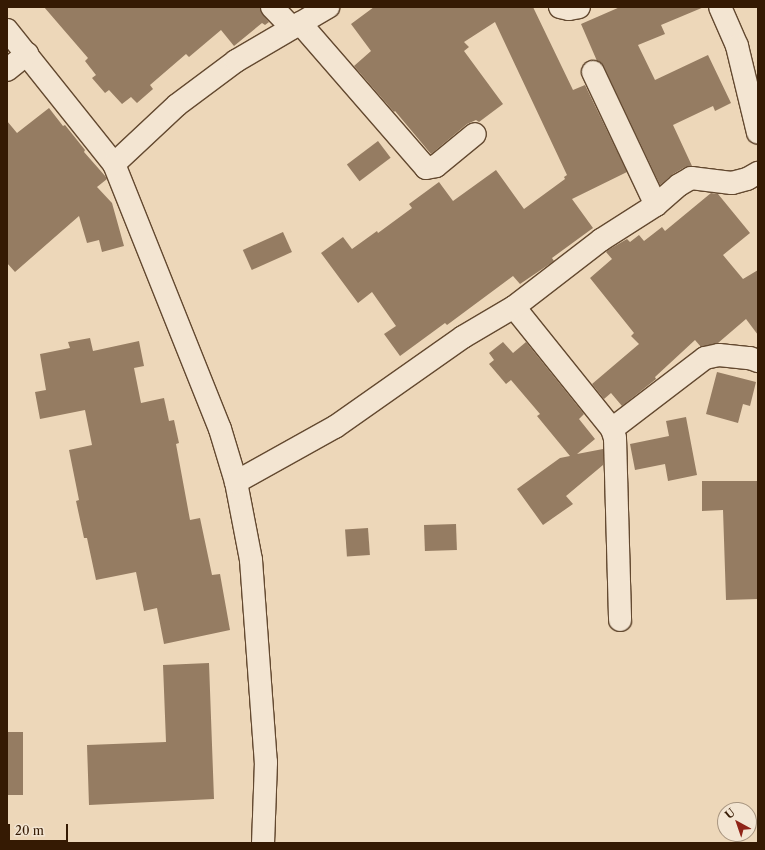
<!DOCTYPE html>
<html>
<head>
<meta charset="utf-8">
<style>
	body { margin:0 }
	#map { position:relative; width:765px; height:850px; overflow:hidden; background:#edd7b9; font-family:"Libre Caslon Text",serif }
	div>[style] { position:absolute }
	.building>* { inset:0; background:#957c62; transform-origin:0 0 }
	.roads { filter:drop-shadow(1px 0 #634930) drop-shadow(-1px 0 #634930) drop-shadow(0 1px #634930) drop-shadow(0 -1px #634930) }
	.minor>* { height:22px; margin:-11px; padding:0 11px; transform-origin:11px; border-radius:11px; background:#f3e5d2 }
	span { translate:-50% -50%; white-space:nowrap; text-align:center; line-height:1.15; -webkit-text-stroke:3.5px #f3e5d2; paint-order:stroke }
	.frame { position:absolute; inset:0; border:8px solid #351a03; pointer-events:none }
	.north { position:absolute; left:717px; top:802px; width:40px; height:40px; box-sizing:border-box; background:#f3e5d2; border:1px solid #a7947f; border-radius:50%; rotate:320deg; font-size:11px; font-weight:700; line-height:16px; text-align:center; color:#351a03 }
	.north::after { content:''; display:block; margin:auto; width:14px; height:18px; background:#8f2418; clip-path:polygon(50% 0,100% 100%,50% 72%,0 100%) }
	.scale { position:absolute; left:8px; top:824px; width:60px; height:18px; box-sizing:border-box; border:2px solid #351a03; border-top:0; padding-left:5px; font-size:12px; line-height:14px; white-space:nowrap; color:#351a03; -webkit-text-stroke:3px #f3e5d2; paint-order:stroke }
</style>
</head>
<body>
<div id="map">
	<div class="building">
		<i style="clip-path:polygon(44px 7px,260px 7px,263px 15px,269px 22px,265px 25px,262px 23px,234px 46px,221px 30px,189px 57px,186px 54px,150px 85px,153px 89px,137px 103px,131px 97px,122px 104px,109px 90px,105px 93px,92px 78px,96px 75px,85px 61px,88px 58px)"></i>
		<i style="clip-path:polygon(374px 7px,533px 7px,573px 90px,585px 85px,627px 172px,572px 199px,593px 228px,552px 258px,554px 261px,520px 284px,513px 276px,447px 325px,445px 323px,400px 356px,384px 334px,396px 326px,372px 292px,358px 303px,321px 253px,343px 237px,352px 249px,377px 231px,378px 233px,412px 208px,409px 204px,439px 182px,453px 201px,496px 170px,524px 209px,565px 179px,564px 177px,567px 175px,495px 22px,464px 42px,469px 47px,464px 51px,503px 104px,479px 122px,476px 120px,467px 124px,431px 154px,395px 111px,394px 112px,354px 66px,371px 51px,351px 24px)"></i>
		<i style="clip-path:polygon(620px 7px,704px 7px,661px 25px,665px 34px,638px 45px,655px 80px,708px 55px,731px 103px,715px 111px,713px 106px,673px 125px,692px 166px,685px 167px,673px 174px,660px 185px,604px 67px,597px 61px,581px 24px)"></i>
		<i style="clip-path:polygon(49px 108px,63px 126px,65px 125px,85px 150px,84px 152px,106px 177px,107px 179px,97px 187px,112px 203px,124px 246px,102px 252px,99px 240px,87px 243px,79px 216px,15px 272px,7px 263px,7px 121px,17px 133px)"></i>
		<i style="left:378px;top:141px;width:21px;height:39px;rotate:53deg"></i>
		<i style="clip-path:polygon(711px 193px,718px 194px,750px 233px,723px 255px,743px 279px,758px 270px,758px 335px,746px 319px,718px 343px,701px 347px,695px 340px,655px 377px,656px 379px,622px 406px,611px 393px,604px 399px,592px 384px,639px 344px,631px 336px,634px 333px,590px 278px,612px 259px,606px 252px,608px 250px,627px 239px,630px 242px,639px 235px,644px 241px,662px 227px,665px 231px)"></i>
		<i style="left:283px;top:232px;width:22px;height:44px;rotate:66deg"></i>
		<i style="clip-path:polygon(90px 338px,93px 351px,139px 341px,144px 366px,134px 368px,141px 403px,164px 398px,169px 421px,174px 420px,179px 443px,176px 444px,190px 520px,200px 518px,212px 575px,220px 574px,230px 630px,164px 644px,157px 608px,144px 611px,136px 572px,96px 580px,87px 538px,84px 538px,76px 501px,79px 500px,69px 450px,92px 445px,85px 410px,40px 419px,35px 392px,46px 390px,40px 354px,70px 348px,68px 342px)"></i>
		<i style="clip-path:polygon(503px 342px,513px 353px,526px 342px,584px 414px,579px 419px,595px 439px,577px 454px,603px 449px,603px 465px,566px 496px,573px 504px,543px 525px,517px 489px,560px 458px,570px 456px,537px 416px,540px 414px,511px 380px,506px 384px,489px 364px,494px 360px,489px 353px)"></i>
		<i style="clip-path:polygon(717px 372px,756px 382px,750px 406px,743px 404px,738px 423px,706px 414px)"></i>
		<i style="clip-path:polygon(686px 417px,697px 475px,668px 481px,665px 464px,635px 470px,630px 444px,669px 436px,666px 421px)"></i>
		<i style="clip-path:polygon(702px 481px,758px 481px,758px 599px,726px 600px,723px 510px,702px 511px)"></i>
		<i style="left:456px;top:524px;width:26px;height:32px;rotate:88deg"></i>
		<i style="left:368px;top:528px;width:27px;height:23px;rotate:86deg"></i>
		<i style="clip-path:polygon(209px 663px,214px 799px,89px 805px,87px 745px,166px 742px,163px 665px)"></i>
		<i style="left:7px;top:732px;width:16px;height:63px"></i>
	</div>
	<div class="roads">
		<div class="minor">
			<i style="left:272px;top:7px;width:29px;rotate:46deg"></i>
			<i style="left:560px;top:7px;width:9px;rotate:13deg"></i>
			<i style="left:569px;top:9px;width:10px;rotate:-11deg"></i>
			<i style="left:720px;top:7px;width:43px;rotate:66.4deg"></i>
			<i style="left:737px;top:46px;width:89px;rotate:76.4deg"></i>
			<i style="left:300px;top:23px;width:192px;rotate:49deg"></i>
			<i style="left:426px;top:168px;width:10px;rotate:-11deg"></i>
			<i style="left:436px;top:166px;width:50px;rotate:-39.4deg"></i>
			<i style="left:7px;top:30px;width:171px;rotate:51.4deg"></i>
			<i style="left:114px;top:164px;width:285px;rotate:68.2deg"></i>
			<i style="left:220px;top:429px;width:55px;rotate:73.2deg"></i>
			<i style="left:236px;top:482px;width:79px;rotate:79.1deg"></i>
			<i style="left:251px;top:560px;width:203px;rotate:85.8deg"></i>
			<i style="left:266px;top:762px;width:81px;rotate:92.1deg"></i>
			<i style="left:7px;top:70px;width:26px;rotate:-39deg"></i>
			<i style="left:593px;top:72px;width:147px;rotate:64.7deg"></i>
			<i style="left:114px;top:164px;width:86px;rotate:-43.1deg"></i>
			<i style="left:177px;top:105px;width:74px;rotate:-36.7deg"></i>
			<i style="left:236px;top:61px;width:107px;rotate:-30.4deg"></i>
			<i style="left:514px;top:307px;width:156px;rotate:51.2deg"></i>
			<i style="left:612px;top:429px;width:9px;rotate:72deg"></i>
			<i style="left:615px;top:438px;width:182px;rotate:88.4deg"></i>
			<i style="left:612px;top:429px;width:117px;rotate:-37.4deg"></i>
			<i style="left:705px;top:358px;width:14px;rotate:-12deg"></i>
			<i style="left:719px;top:355px;width:31px;rotate:6deg"></i>
			<i style="left:750px;top:358px;width:9px;rotate:21deg"></i>
			<i style="left:236px;top:482px;width:113px;rotate:-29.1deg"></i>
			<i style="left:335px;top:427px;width:156px;rotate:-35.1deg"></i>
			<i style="left:463px;top:337px;width:59px;rotate:-30.5deg"></i>
			<i style="left:514px;top:307px;width:110px;rotate:-37.6deg"></i>
			<i style="left:601px;top:240px;width:65px;rotate:-32.5deg"></i>
			<i style="left:656px;top:205px;width:30px;rotate:-41deg"></i>
			<i style="left:679px;top:185px;width:14px;rotate:-30deg"></i>
			<i style="left:691px;top:178px;width:41px;rotate:7deg"></i>
			<i style="left:732px;top:183px;width:16px;rotate:-15deg"></i>
			<i style="left:747px;top:179px;width:13px;rotate:-29deg"></i>
		</div>
	</div>
	<div class="frame"></div>
	<div class="north">U</div>
	<div class="scale">20 m</div>
</div>
</body>
</html>
